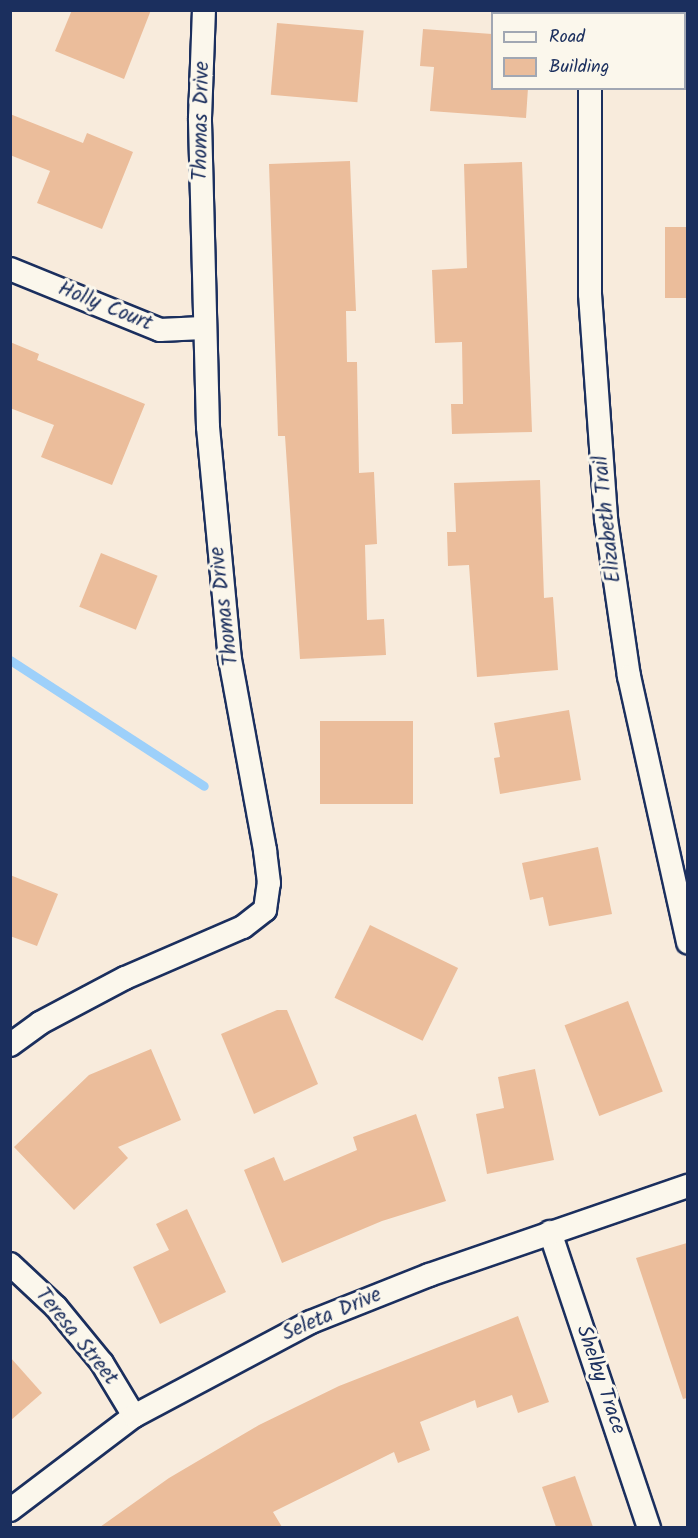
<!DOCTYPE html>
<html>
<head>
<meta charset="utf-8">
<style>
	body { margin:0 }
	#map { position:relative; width:698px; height:1538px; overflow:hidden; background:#f8ebdc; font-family:Kalam,sans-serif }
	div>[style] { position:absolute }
	.stream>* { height:9px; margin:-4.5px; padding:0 4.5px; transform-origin:4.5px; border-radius:4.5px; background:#9dd0fa }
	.building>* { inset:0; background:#ebbd9b; transform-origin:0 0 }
	.roads { filter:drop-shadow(2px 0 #1b2f5e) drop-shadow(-2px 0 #1b2f5e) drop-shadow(0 2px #1b2f5e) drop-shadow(0 -2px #1b2f5e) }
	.minor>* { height:22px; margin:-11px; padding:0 11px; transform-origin:11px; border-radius:11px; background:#fbf7ec }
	span { translate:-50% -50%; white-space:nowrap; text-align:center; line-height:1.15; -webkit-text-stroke:6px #fbf7ec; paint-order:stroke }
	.street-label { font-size:21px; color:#1b2f5e }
	.frame { position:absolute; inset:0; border:12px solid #1b2f5e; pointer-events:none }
	.legend { position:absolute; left:491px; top:12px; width:195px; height:78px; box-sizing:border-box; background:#fbf7ec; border:2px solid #a1a7b3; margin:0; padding:8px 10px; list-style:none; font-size:18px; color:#1b2f5e }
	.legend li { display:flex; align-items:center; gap:12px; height:30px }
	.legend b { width:30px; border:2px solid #a1a7b3 }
</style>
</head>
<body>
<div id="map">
	<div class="stream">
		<i style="left:10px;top:660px;width:231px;rotate:33deg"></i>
	</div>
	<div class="building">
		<i style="clip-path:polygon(72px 10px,151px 10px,124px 79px,55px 51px)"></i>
		<i style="left:277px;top:23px;width:87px;height:72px;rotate:5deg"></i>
		<i style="clip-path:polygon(423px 29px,492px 34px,492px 88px,528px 88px,526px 118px,430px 111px,434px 67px,420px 66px)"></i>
		<i style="clip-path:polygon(10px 114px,83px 143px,87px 133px,133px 152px,102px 229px,37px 203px,50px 171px,10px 155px)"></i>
		<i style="clip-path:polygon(350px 161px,356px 311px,346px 311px,347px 362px,357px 362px,359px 473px,374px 472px,377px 544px,365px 545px,367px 620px,384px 619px,386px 655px,300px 659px,285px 436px,278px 436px,269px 164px)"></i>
		<i style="clip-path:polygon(522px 162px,532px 432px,452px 434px,451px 404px,463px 404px,462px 342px,435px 343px,432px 270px,467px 268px,464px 164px)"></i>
		<i style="left:665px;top:227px;width:22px;height:71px"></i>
		<i style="clip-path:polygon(10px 342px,39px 354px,37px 360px,145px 404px,112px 485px,41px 457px,54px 425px,10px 408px)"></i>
		<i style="clip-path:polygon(540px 480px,544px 598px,553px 597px,558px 670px,477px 677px,469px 565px,448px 566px,447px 532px,456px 532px,454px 483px)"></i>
		<i style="left:101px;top:553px;width:61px;height:58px;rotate:22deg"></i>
		<i style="clip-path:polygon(569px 710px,581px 780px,500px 794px,494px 758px,500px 757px,494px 723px)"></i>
		<i style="left:413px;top:721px;width:83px;height:93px;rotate:90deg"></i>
		<i style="clip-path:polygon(598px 847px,612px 914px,549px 926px,543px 897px,530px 900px,522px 863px)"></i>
		<i style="clip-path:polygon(10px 875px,58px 894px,37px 946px,10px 936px)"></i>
		<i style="left:370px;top:925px;width:98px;height:81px;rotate:26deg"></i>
		<i style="left:628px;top:1001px;width:97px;height:68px;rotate:69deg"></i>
		<i style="clip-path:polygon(277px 1010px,287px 1010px,318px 1084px,254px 1114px,221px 1034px)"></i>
		<i style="clip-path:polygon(151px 1049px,181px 1120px,118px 1147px,128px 1158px,74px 1210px,14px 1147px,89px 1075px)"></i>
		<i style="clip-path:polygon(535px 1069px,554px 1160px,487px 1174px,476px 1114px,504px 1108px,498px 1077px)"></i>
		<i style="clip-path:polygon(416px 1114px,446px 1201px,382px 1221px,282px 1263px,244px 1170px,274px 1157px,284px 1181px,357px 1150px,353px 1137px)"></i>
		<i style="clip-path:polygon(187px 1209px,226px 1292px,160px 1324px,133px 1267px,169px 1250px,156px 1224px)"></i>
		<i style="clip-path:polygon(687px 1243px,687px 1398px,683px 1399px,636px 1258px)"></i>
		<i style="clip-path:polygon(518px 1316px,549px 1402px,518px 1413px,512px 1395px,477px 1408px,475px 1400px,420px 1422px,430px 1450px,398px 1463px,394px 1452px,273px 1512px,282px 1527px,100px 1527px,169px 1478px,259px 1425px,339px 1386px)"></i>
		<i style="clip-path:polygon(10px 1357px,42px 1393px,10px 1421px)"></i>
		<i style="clip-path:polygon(575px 1476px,593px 1527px,556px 1527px,542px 1487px)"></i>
	</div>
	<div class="roads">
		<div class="minor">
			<i style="left:594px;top:14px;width:4px;rotate:-90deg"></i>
			<i style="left:590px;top:88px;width:206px;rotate:90deg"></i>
			<i style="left:590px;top:294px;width:226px;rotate:85.9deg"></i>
			<i style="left:606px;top:519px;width:159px;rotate:81.7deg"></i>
			<i style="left:629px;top:676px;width:273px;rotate:77.5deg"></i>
			<i style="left:10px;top:269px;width:162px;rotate:22.1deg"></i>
			<i style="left:160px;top:330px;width:43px;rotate:-2.7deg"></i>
			<i style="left:10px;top:1045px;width:37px;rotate:-36deg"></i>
			<i style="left:40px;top:1023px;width:96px;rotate:-27.9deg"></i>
			<i style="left:125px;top:978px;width:129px;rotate:-23.4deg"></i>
			<i style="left:243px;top:927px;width:28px;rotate:-38deg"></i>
			<i style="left:265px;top:910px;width:27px;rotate:-82deg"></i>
			<i style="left:269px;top:883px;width:33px;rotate:-97deg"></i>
			<i style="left:265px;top:850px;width:193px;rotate:-100.4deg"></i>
			<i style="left:230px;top:660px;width:234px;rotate:-95.4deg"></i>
			<i style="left:208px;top:427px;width:309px;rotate:-91.5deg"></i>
			<i style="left:200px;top:118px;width:108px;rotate:-87.9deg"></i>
			<i style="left:550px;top:1232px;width:312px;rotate:71.5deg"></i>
			<i style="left:10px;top:1264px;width:63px;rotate:43.1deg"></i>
			<i style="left:56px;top:1307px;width:72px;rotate:50.6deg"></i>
			<i style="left:102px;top:1363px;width:62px;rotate:58.9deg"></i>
			<i style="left:10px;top:1510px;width:156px;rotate:-37.2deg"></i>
			<i style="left:134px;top:1416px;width:200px;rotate:-28deg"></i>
			<i style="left:311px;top:1322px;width:127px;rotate:-21.7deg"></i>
			<i style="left:429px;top:1275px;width:274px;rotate:-19deg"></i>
		</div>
	</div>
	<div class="street-label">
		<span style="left:202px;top:121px;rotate:-89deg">Thomas Drive</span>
		<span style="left:105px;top:307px;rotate:22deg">Holly Court</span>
		<span style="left:608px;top:519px;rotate:-96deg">Elizabeth Trail</span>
		<span style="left:225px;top:606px;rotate:-97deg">Thomas Drive</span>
		<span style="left:332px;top:1315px;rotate:-23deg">Seleta Drive</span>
		<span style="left:76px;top:1337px;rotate:51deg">Teresa Street</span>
		<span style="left:600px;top:1380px;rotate:71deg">Shelby Trace</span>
	</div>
	<div class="frame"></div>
	<ul class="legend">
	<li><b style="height:8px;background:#fbf7ec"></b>Road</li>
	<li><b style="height:16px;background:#ebbd9b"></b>Building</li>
	</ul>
</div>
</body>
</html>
